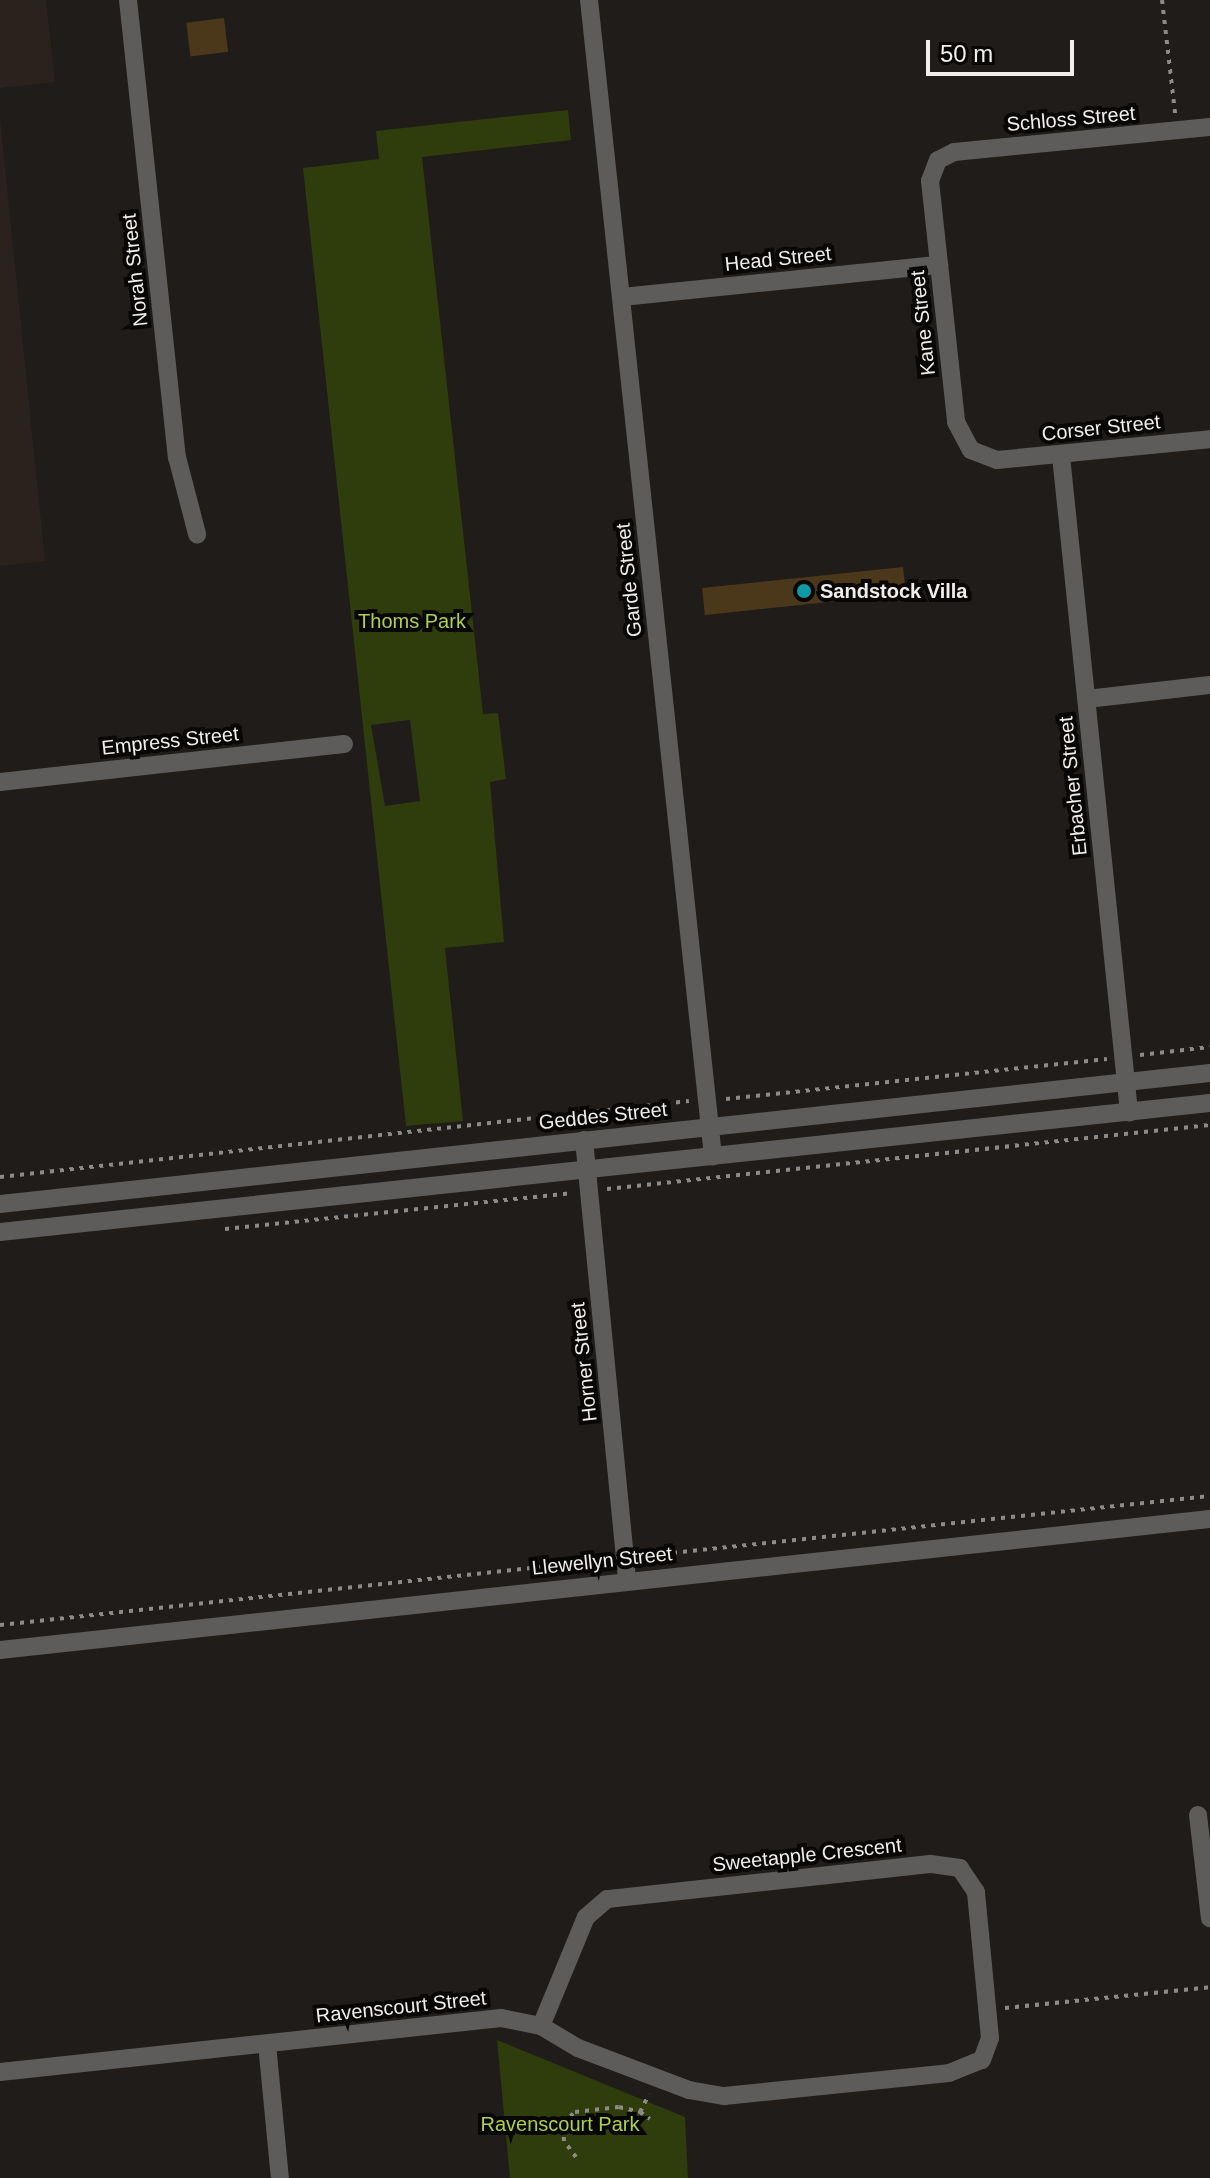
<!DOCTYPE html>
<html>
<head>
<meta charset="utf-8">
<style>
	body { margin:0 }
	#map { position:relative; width:1210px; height:2178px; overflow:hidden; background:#1f1c19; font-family:Arial,sans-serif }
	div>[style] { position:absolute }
	.built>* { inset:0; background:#2b221d }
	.green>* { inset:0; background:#2f3c0b }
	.building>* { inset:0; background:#4b381a; transform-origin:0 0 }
	.path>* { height:4px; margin-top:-2px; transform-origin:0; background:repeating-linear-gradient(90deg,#8d8a87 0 4px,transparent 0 10px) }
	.minor>* { height:18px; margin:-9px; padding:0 9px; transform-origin:9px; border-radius:9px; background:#5d5c5a }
	.dots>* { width:22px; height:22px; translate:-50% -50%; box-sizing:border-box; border:4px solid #080706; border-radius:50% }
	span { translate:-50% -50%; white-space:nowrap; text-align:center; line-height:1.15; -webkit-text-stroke:8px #080706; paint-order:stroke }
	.street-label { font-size:20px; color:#f0edeb }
	.poi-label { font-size:20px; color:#f0edeb; font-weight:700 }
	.left { translate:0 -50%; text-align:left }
	.park-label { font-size:20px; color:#add04f }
	.scale { position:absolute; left:926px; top:40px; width:148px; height:36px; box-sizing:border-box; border:4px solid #f0edeb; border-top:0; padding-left:10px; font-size:24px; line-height:28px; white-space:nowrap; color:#f0edeb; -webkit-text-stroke:6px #080706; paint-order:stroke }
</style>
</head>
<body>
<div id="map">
	<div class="built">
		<i style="clip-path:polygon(0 0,46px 0,55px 82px,0 88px)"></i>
		<i style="clip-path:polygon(0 119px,45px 561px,0 566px)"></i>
	</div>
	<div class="green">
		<i style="clip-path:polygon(evenodd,568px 110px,571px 140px,422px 157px,483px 714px,498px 713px,506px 779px,490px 782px,504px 942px,445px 948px,463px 1121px,406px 1126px,303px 168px,379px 159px,376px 131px,568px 110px,410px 720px,420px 801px,385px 806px,371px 725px,410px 720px)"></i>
		<i style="clip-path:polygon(497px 2040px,685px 2117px,688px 2178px,510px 2178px)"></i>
	</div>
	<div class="building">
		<i style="left:224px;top:18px;width:34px;height:38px;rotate:83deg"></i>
		<i style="left:903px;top:567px;width:27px;height:202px;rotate:84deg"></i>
	</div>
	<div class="path">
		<i style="left:1162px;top:0;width:114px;rotate:83.4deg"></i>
		<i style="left:1140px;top:1055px;width:70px;rotate:-6.5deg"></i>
		<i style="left:726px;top:1099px;width:383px;rotate:-6deg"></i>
		<i style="left:0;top:1177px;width:693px;rotate:-6.29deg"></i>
		<i style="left:607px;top:1189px;width:606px;rotate:-6.06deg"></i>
		<i style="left:225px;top:1229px;width:348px;rotate:-5.9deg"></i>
		<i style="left:643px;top:1556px;width:570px;rotate:-6.04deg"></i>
		<i style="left:0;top:1625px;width:609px;rotate:-6.12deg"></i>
		<i style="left:1005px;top:2008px;width:206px;rotate:-5.8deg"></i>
		<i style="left:640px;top:2112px;width:12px;rotate:35deg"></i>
		<i style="left:576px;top:2157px;width:20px;rotate:-127deg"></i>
		<i style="left:564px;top:2141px;width:18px;rotate:-93deg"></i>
		<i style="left:563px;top:2123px;width:16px;rotate:-43deg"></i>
		<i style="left:575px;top:2112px;width:44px;rotate:-6.5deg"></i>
		<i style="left:619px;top:2107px;width:22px;rotate:13deg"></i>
		<i style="left:640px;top:2112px;width:20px;rotate:-63deg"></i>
	</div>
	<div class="minor">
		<i style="left:128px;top:0;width:460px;rotate:83.9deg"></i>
		<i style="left:177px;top:457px;width:80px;rotate:75.4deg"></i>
		<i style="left:589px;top:0;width:1163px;rotate:83.88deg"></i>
		<i style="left:1210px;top:127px;width:257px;rotate:174.4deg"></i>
		<i style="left:954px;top:152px;width:18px;rotate:153deg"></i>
		<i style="left:938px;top:160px;width:22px;rotate:111deg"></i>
		<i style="left:930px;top:181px;width:242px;rotate:83.8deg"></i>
		<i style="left:956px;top:422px;width:32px;rotate:62deg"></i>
		<i style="left:971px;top:450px;width:28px;rotate:21deg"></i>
		<i style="left:997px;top:460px;width:214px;rotate:-5.6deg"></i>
		<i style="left:622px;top:297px;width:319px;rotate:-5.8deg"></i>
		<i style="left:1061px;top:456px;width:660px;rotate:84.08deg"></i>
		<i style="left:1087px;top:699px;width:124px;rotate:-6.5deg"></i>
		<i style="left:0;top:782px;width:346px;rotate:-6.3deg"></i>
		<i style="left:584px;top:1140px;width:442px;rotate:84.4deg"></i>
		<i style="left:0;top:1204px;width:1217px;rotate:-6.18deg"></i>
		<i style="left:0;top:1232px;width:1217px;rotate:-6.09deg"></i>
		<i style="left:0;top:1650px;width:1217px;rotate:-6.18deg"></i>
		<i style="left:1198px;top:1815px;width:104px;rotate:83.4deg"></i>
		<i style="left:267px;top:2044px;width:135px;rotate:84.5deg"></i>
		<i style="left:0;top:2072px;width:504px;rotate:-6.15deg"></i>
		<i style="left:501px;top:2018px;width:41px;rotate:11.3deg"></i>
		<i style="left:541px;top:2026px;width:43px;rotate:30.7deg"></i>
		<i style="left:578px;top:2048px;width:119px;rotate:20.7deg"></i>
		<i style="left:689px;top:2090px;width:36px;rotate:10deg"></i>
		<i style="left:724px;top:2096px;width:226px;rotate:-5.8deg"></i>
		<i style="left:949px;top:2073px;width:35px;rotate:-22deg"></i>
		<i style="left:982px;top:2060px;width:23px;rotate:-70deg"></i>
		<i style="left:990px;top:2038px;width:147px;rotate:-95.5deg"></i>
		<i style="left:976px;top:1892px;width:29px;rotate:-124deg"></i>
		<i style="left:960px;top:1868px;width:30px;rotate:-172deg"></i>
		<i style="left:930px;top:1864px;width:325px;rotate:173.8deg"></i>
		<i style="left:607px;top:1899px;width:28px;rotate:139deg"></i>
		<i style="left:586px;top:1917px;width:118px;rotate:112.4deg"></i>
	</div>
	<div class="dots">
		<i style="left:804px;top:591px;background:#0f9aa8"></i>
	</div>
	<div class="street-label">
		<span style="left:1071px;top:119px;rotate:-5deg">Schloss Street</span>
		<span style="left:778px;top:259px;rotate:-6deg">Head Street</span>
		<span style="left:135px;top:270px;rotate:-96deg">Norah Street</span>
		<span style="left:923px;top:323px;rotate:-96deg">Kane Street</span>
		<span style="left:1101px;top:428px;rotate:-6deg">Corser Street</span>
		<span style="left:629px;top:580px;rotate:-96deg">Garde Street</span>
		<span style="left:170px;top:741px;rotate:-6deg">Empress Street</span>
		<span style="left:1073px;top:786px;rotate:-96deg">Erbacher Street</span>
		<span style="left:603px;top:1116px;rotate:-6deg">Geddes Street</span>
		<span style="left:584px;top:1362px;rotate:-96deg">Horner Street</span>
		<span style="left:602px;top:1561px;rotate:-6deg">Llewellyn Street</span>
		<span style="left:807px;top:1855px;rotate:-6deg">Sweetapple Crescent</span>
		<span style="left:401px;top:2007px;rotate:-6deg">Ravenscourt Street</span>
	</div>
	<div class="poi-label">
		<span class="left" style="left:820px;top:591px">Sandstock Villa</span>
	</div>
	<div class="park-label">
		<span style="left:412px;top:621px">Thoms Park</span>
		<span style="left:560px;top:2124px">Ravenscourt Park</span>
	</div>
	<div class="scale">50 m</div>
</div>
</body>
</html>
